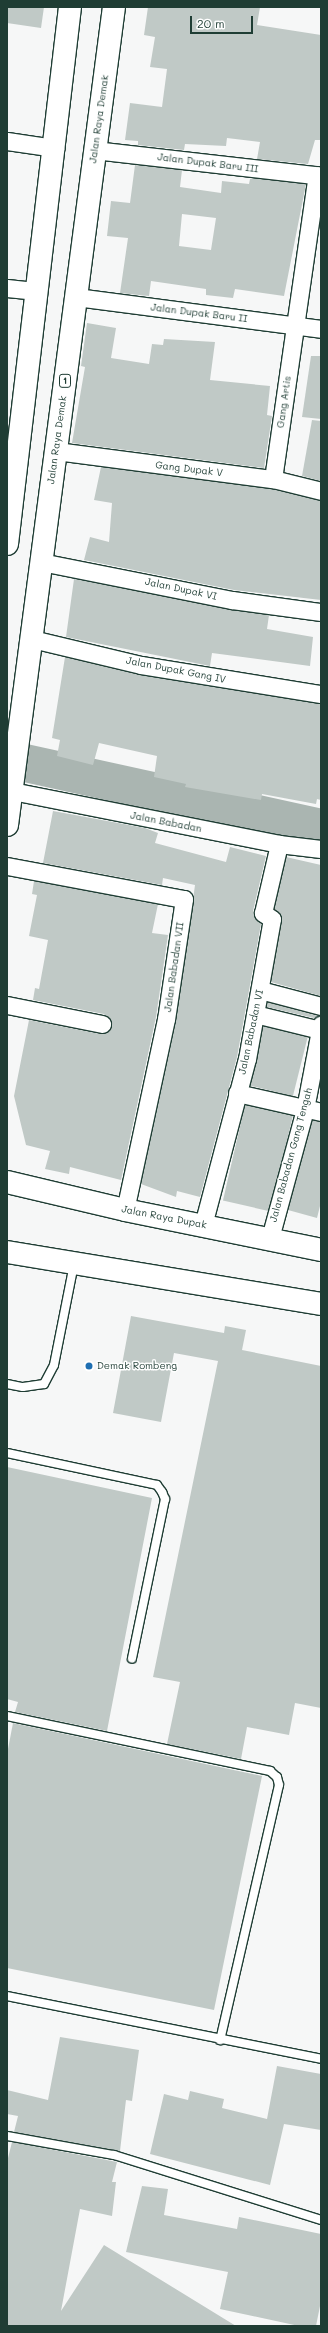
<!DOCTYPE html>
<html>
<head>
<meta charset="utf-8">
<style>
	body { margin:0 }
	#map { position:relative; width:328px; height:2333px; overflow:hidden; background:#f6f7f7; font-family:Mali,sans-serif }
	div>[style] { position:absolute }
	.river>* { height:38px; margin:-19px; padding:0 19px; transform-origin:19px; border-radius:19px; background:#aab5b1 }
	.building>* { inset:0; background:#c0c9c6; transform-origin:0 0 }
	.roads { filter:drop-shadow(1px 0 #1f3d34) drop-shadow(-1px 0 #1f3d34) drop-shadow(0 1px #1f3d34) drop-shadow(0 -1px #1f3d34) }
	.lane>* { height:8px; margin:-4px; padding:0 4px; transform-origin:4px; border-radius:4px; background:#fff }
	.street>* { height:17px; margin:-8.5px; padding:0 8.5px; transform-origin:8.5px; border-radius:8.5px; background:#fff }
	.primary>* { height:22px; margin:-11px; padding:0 11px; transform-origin:11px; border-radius:11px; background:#fff }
	.highway>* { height:22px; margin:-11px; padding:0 11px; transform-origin:11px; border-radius:11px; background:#fff }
	.dots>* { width:11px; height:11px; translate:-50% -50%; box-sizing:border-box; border:2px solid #fff; border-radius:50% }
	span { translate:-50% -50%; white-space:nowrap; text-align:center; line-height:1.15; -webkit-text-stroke:3px #fff; paint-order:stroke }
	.shield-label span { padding:1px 3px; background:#fff; border:1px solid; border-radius:3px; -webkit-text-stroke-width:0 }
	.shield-label { font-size:9px; color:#1f3d34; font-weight:700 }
	.street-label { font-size:10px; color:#1f3d34 }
	.poi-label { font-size:10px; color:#1f3d34 }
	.left { translate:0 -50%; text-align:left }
	.frame { position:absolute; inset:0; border:8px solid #1f3d34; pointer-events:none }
	.scale { position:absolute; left:190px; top:16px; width:63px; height:18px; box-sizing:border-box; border:2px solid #1f3d34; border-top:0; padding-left:5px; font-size:12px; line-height:14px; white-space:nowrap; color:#1f3d34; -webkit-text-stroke:3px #fff; paint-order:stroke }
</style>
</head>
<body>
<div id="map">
	<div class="river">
		<i style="left:7px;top:759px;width:321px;rotate:12.4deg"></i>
	</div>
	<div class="building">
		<i style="clip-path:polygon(7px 7px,44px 7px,41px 28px,7px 23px)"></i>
		<i style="clip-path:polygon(148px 7px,260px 7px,257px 25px,321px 35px,321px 140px,315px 140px,308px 164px,257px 159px,260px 142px,227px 138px,226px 146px,185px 144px,184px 150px,138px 145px,138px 141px,125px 140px,130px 103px,162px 107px,167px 69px,150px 67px,155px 37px,144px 35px)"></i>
		<i style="clip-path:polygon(evenodd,135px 165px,182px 170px,180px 187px,221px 193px,222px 181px,249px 184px,250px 179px,254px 178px,306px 184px,284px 296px,235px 289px,233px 298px,206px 295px,206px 289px,151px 281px,149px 296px,120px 293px,128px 238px,107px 236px,111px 201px,130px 203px,135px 165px,182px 214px,216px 218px,211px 250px,179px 246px,182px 214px)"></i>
		<i style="clip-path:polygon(87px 323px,116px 328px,111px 358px,149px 364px,152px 344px,163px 345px,164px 339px,215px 342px,210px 380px,270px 386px,267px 415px,272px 416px,264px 468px,72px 443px,85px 367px,81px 366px)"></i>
		<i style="clip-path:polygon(311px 356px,321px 356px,321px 419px,302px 417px)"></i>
		<i style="clip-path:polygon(312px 420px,321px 421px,321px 481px,302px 476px)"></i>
		<i style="clip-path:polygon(101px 467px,271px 489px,321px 501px,321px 600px,234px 590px,84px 560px,90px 537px,109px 542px,112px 503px,94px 500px)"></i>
		<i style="clip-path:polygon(74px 579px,269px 615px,267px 629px,313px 637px,310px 666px,212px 653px,210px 666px,66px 637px)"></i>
		<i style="clip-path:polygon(65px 657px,139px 675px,321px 704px,321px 800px,317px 799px,316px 804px,262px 794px,261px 800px,185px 787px,186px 784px,154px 777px,157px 756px,99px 743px,93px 765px,57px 756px,60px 740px,52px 738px)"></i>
		<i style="clip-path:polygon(53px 811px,145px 828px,158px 833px,155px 843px,226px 862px,230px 847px,266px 856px,253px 911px,261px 924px,237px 1057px,200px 1197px,177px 1191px,176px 1197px,141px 1184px,176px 1021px,195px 885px,163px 878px,162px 885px,43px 863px)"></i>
		<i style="clip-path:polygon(286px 857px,321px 865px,321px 996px,271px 982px,282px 921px,274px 909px)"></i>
		<i style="clip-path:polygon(34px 881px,158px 904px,152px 933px,168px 935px,156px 1017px,121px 1180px,70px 1167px,69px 1174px,45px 1169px,50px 1151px,26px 1145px,14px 1096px,29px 1020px,100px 1034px,109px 1031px,112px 1026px,104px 1014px,33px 1000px,35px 988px,39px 989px,48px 940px,29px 936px,37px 895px,32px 894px)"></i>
		<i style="clip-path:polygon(267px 1002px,318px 1016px,314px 1018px,267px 1007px)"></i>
		<i style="left:263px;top:1026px;width:46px;height:61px;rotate:14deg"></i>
		<i style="left:245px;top:1105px;width:49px;height:98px;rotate:13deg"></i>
		<i style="clip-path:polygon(312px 1120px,321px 1122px,321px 1202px,317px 1218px,288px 1210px)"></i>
		<i style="clip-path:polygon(131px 1316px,224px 1333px,225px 1326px,246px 1330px,242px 1350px,321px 1366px,321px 1708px,295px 1703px,289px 1735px,247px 1727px,241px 1759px,167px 1744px,180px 1682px,153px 1677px,218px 1361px,174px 1353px,161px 1422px,113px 1413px)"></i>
		<i style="clip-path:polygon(7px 1467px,152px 1498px,107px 1731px,15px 1712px,18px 1702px,7px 1699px)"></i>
		<i style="clip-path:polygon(13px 1723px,262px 1776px,214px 2010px,7px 1968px,7px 1754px)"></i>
		<i style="clip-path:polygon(60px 2037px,139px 2050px,132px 2101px,126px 2100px,120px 2151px,14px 2132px,18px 2116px,7px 2114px,7px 2090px,48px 2100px)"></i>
		<i style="clip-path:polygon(277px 2066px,321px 2074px,321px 2130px,284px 2124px,270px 2185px,150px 2154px,164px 2094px,188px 2100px,190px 2091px,224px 2099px,222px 2108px,267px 2119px)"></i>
		<i style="clip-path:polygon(12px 2142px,117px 2162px,112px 2182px,116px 2182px,112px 2216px,80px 2209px,61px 2311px,104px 2245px,236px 2326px,7px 2326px,7px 2162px)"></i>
		<i style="clip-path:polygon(142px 2186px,168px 2189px,164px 2215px,237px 2229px,239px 2217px,321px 2234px,321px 2301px,316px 2326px,299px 2326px,220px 2309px,228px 2272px,126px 2252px)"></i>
	</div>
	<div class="roads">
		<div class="lane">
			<i style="left:7px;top:1384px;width:16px;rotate:11deg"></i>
			<i style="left:23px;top:1387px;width:21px;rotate:-8deg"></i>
			<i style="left:44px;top:1384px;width:21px;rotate:-62deg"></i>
			<i style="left:54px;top:1365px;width:103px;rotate:-78.8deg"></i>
			<i style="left:7px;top:1453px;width:153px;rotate:12deg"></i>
			<i style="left:157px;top:1485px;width:9px;rotate:54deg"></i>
			<i style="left:162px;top:1492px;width:8px;rotate:67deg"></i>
			<i style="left:165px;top:1499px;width:163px;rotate:101.7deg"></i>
			<i style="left:7px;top:1716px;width:269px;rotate:11.8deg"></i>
			<i style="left:270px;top:1771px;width:9px;rotate:41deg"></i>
			<i style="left:277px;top:1777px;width:8px;rotate:76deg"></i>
			<i style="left:279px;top:1785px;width:262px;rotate:103deg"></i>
			<i style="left:7px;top:1996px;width:320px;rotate:11.3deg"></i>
			<i style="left:7px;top:2136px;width:109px;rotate:10.1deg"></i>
			<i style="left:114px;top:2155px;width:217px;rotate:17.4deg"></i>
		</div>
		<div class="street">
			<i style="left:7px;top:141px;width:49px;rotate:8.3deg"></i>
			<i style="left:94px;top:150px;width:228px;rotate:6.5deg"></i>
			<i style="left:7px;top:288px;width:30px;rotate:6deg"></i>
			<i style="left:76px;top:297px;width:247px;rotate:7.4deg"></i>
			<i style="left:56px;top:451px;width:219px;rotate:7.4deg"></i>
			<i style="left:273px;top:479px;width:49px;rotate:14deg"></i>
			<i style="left:273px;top:479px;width:307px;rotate:-81.8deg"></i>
			<i style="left:41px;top:562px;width:195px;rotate:11.3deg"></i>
			<i style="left:232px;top:600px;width:90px;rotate:7.7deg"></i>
			<i style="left:32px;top:639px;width:112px;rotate:13.4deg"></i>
			<i style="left:141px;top:665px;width:182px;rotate:9.2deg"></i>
			<i style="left:12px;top:791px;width:272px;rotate:11.2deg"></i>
			<i style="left:279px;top:844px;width:42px;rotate:6.8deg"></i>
			<i style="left:7px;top:866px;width:180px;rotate:10.6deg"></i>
			<i style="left:184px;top:899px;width:121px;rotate:98.5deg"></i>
			<i style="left:166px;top:1019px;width:195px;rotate:102.1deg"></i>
			<i style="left:260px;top:990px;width:63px;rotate:14.7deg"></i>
			<i style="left:7px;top:1005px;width:97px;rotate:11.3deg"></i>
			<i style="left:255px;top:1014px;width:67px;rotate:13.8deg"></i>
			<i style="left:237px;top:1093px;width:86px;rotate:12.7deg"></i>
			<i style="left:203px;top:1225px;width:172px;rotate:-75.2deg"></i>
			<i style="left:247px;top:1059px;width:142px;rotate:-79.9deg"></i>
			<i style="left:272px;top:919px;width:11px;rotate:-146deg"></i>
			<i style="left:263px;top:913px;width:71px;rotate:-76.9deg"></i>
			<i style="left:270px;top:1238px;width:134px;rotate:-74.8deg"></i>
			<i style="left:305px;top:1109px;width:86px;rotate:-79.2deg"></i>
		</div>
		<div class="primary">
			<i style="left:7px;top:1182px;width:121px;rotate:13.3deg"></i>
			<i style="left:125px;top:1210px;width:200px;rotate:11.5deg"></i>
			<i style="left:7px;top:1252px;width:318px;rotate:9.4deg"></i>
		</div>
		<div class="highway">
			<i style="left:7px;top:544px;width:541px;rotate:-83.31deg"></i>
			<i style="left:7px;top:825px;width:825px;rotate:-82.55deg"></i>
		</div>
	</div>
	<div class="dots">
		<i style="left:89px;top:1366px;background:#1f6fb2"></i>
	</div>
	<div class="shield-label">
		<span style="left:65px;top:381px">1</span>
	</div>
	<div class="street-label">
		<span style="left:99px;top:119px;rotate:-82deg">Jalan Raya Demak</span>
		<span style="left:208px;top:163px;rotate:7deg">Jalan Dupak Baru III</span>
		<span style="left:199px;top:313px;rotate:7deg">Jalan Dupak Baru II</span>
		<span style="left:284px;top:402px;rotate:-82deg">Gang Artis</span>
		<span style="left:57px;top:440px;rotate:-82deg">Jalan Raya Demak</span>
		<span style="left:189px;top:469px;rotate:7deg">Gang Dupak V</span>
		<span style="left:181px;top:589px;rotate:12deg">Jalan Dupak VI</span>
		<span style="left:176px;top:670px;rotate:11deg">Jalan Dupak Gang IV</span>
		<span style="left:166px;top:822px;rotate:11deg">Jalan Babadan</span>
		<span style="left:174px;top:967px;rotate:-82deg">Jalan Babadan VII</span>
		<span style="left:251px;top:1032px;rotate:-78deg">Jalan Babadan VI</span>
		<span style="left:291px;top:1155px;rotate:-75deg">Jalan Babadan Gang Tengah</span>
		<span style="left:164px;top:1217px;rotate:11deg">Jalan Raya Dupak</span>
	</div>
	<div class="poi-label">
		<span class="left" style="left:97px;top:1366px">Demak Rombeng</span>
	</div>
	<div class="frame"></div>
	<div class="scale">20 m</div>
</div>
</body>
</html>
